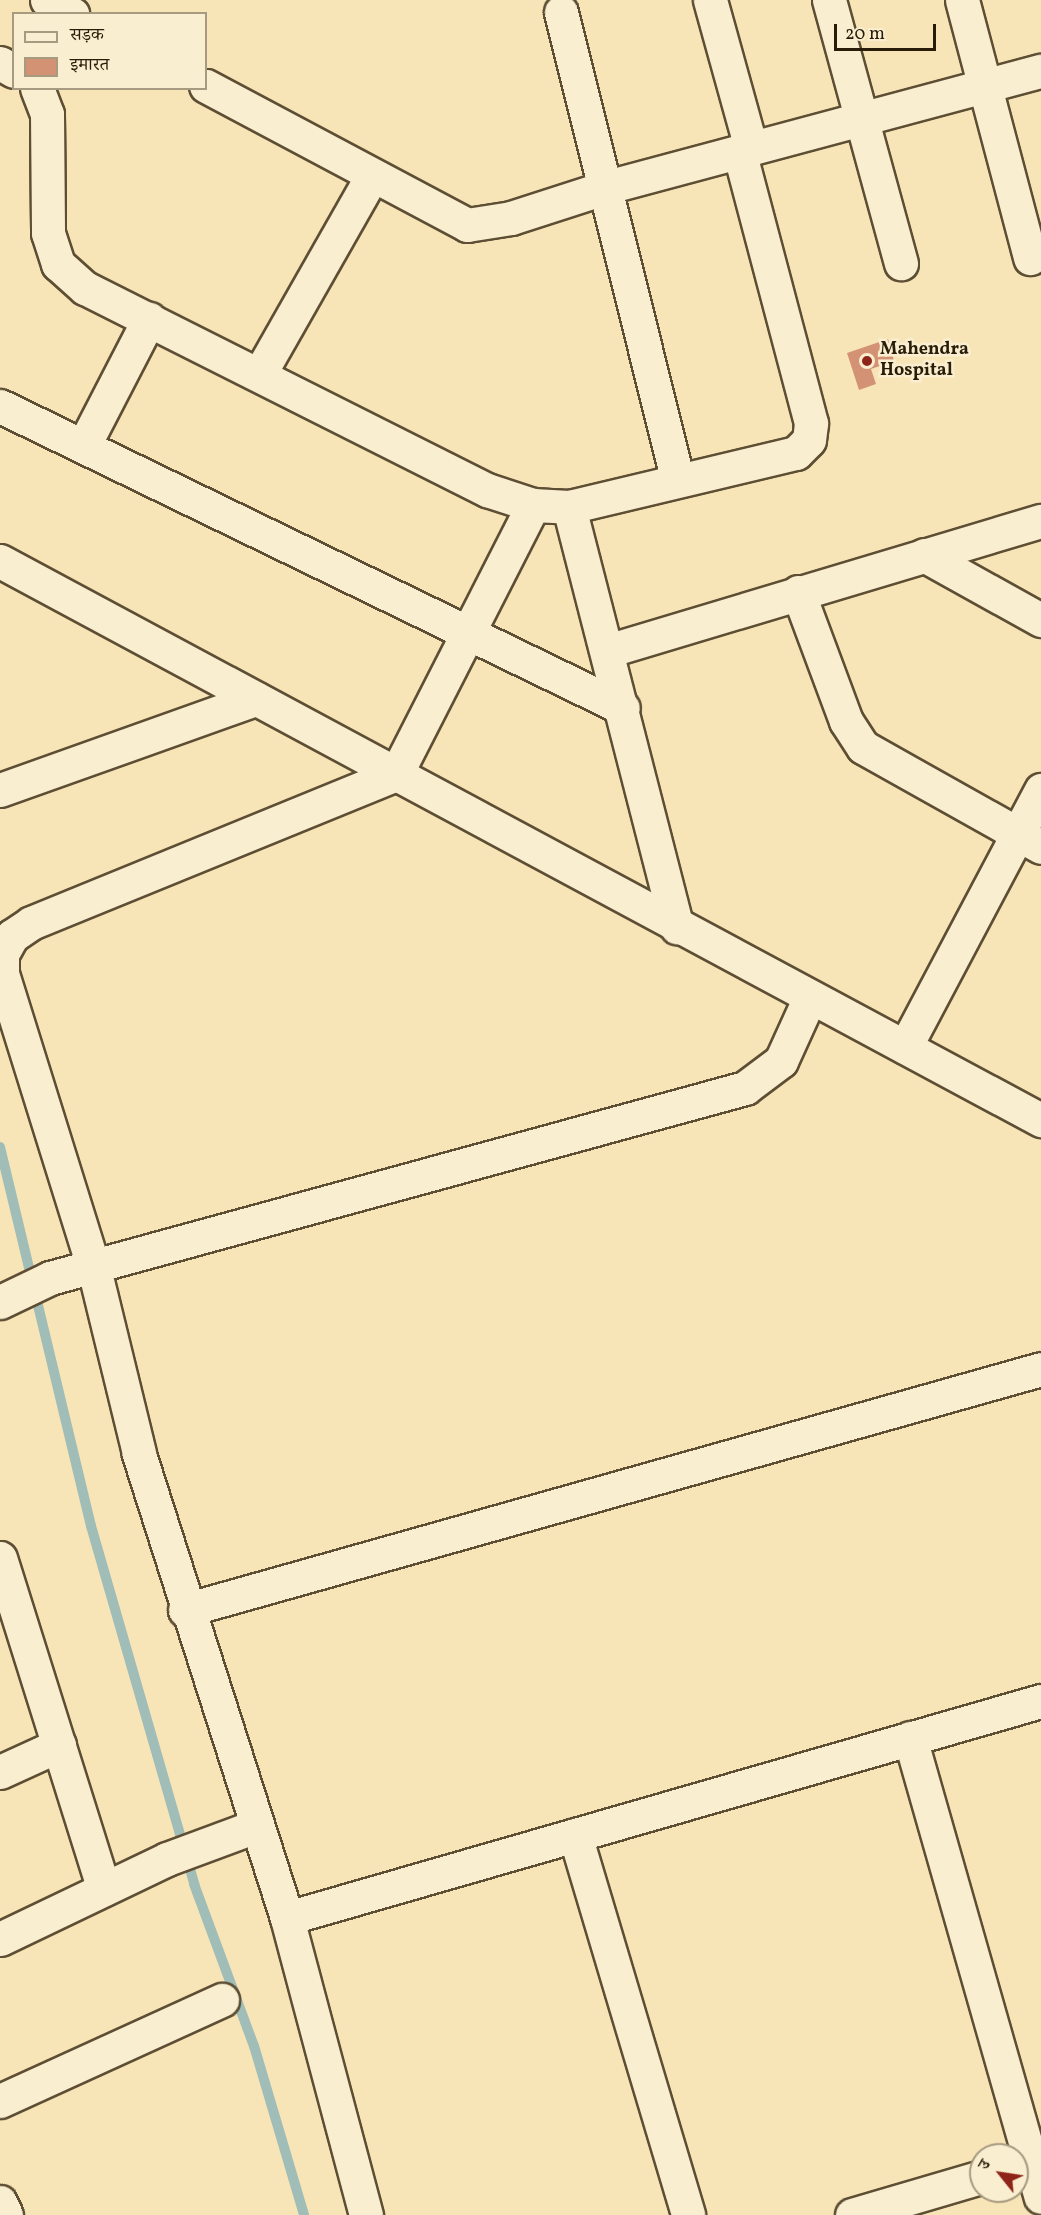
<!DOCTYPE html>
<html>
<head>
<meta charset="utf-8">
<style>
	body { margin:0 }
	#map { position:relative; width:1041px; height:2215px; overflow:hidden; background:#f8e5b7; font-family:Vollkorn,"Noto Serif Devanagari",serif }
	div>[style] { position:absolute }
	.stream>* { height:10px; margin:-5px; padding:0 5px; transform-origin:5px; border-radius:5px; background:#a1bdb8 }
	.building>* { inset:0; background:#d39273 }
	.roads { filter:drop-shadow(2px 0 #5d4e34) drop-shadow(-2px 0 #5d4e34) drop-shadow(0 2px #5d4e34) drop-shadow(0 -2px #5d4e34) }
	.minor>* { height:33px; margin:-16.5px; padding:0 16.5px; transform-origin:16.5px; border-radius:16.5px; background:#faeed0 }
	.dots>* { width:16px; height:16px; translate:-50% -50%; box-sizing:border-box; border:3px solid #faeed0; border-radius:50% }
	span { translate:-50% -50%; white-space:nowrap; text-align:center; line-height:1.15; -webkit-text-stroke:5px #faeed0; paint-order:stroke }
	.poi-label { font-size:18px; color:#291c08; font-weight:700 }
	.left { translate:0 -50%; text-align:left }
	.legend { position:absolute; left:12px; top:12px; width:195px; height:78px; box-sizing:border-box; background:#faeed0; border:2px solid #a69a80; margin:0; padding:8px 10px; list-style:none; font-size:18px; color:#291c08 }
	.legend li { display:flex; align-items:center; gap:12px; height:30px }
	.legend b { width:30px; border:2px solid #a69a80 }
	.north { position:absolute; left:969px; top:2143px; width:60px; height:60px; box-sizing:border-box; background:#faeed0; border:2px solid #a69a80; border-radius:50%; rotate:300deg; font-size:16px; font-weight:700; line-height:24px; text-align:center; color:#291c08 }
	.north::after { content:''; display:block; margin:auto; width:21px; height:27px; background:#8f2418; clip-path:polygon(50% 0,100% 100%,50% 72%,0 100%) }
	.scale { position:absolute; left:834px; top:24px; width:102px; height:27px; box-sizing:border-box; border:3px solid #291c08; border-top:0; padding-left:8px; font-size:18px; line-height:21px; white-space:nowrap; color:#291c08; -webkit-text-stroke:4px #faeed0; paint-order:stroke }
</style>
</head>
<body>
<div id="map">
	<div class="stream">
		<i style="left:0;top:1147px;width:390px;rotate:76.5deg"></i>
		<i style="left:91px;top:1526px;width:373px;rotate:73.9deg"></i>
		<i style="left:194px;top:1884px;width:173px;rotate:69.7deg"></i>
		<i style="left:254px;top:2046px;width:176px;rotate:73.5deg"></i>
	</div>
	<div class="building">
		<i style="clip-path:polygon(888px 339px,894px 361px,871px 369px,876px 384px,859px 390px,847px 353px)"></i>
	</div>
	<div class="roads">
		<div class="minor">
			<i style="left:47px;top:0;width:29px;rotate:29deg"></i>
			<i style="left:710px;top:0;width:154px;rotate:74.5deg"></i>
			<i style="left:829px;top:0;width:273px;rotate:74.7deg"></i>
			<i style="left:962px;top:0;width:267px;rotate:75.2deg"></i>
			<i style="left:561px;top:12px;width:482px;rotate:76deg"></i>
			<i style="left:0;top:63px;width:16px;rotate:30deg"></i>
			<i style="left:206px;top:86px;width:296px;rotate:28deg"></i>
			<i style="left:467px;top:225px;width:45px;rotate:-9deg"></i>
			<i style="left:511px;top:218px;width:101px;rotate:-17.9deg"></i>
			<i style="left:607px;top:187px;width:449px;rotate:-15deg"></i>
			<i style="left:37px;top:88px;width:28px;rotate:69deg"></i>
			<i style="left:47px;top:114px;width:119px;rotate:89.5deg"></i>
			<i style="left:48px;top:233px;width:33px;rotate:72deg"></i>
			<i style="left:58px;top:264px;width:36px;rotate:42deg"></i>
			<i style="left:85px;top:288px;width:450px;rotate:26.7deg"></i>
			<i style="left:487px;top:490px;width:48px;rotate:18.1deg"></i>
			<i style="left:533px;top:505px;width:36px;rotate:3deg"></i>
			<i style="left:569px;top:507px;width:233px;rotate:-13.4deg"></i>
			<i style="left:796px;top:453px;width:18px;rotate:-45deg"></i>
			<i style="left:809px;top:440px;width:17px;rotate:-83deg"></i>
			<i style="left:811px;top:423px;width:281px;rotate:-104.8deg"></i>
			<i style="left:260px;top:373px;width:227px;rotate:-60.4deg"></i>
			<i style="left:0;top:406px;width:692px;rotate:25.86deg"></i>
			<i style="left:84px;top:445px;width:142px;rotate:-62.7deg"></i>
			<i style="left:569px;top:507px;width:434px;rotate:75.6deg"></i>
			<i style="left:924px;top:555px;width:134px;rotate:29.1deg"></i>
			<i style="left:0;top:561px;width:1182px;rotate:28.24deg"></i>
			<i style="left:798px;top:592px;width:138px;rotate:69.6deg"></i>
			<i style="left:846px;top:721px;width:31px;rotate:57deg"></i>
			<i style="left:863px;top:747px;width:204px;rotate:29.3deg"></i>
			<i style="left:607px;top:651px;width:453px;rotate:-16.7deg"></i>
			<i style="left:0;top:790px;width:272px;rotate:-19.6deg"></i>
			<i style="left:905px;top:1047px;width:291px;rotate:-62.1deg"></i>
			<i style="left:0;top:1302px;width:55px;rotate:-25.6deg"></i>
			<i style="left:50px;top:1278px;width:721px;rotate:-15.29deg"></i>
			<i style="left:745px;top:1088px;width:45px;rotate:-36.9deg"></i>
			<i style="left:781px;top:1061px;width:70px;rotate:-65.6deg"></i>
			<i style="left:0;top:1558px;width:347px;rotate:72.6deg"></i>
			<i style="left:185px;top:1610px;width:889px;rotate:-15.72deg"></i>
			<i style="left:910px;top:1738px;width:477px;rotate:74.1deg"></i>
			<i style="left:0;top:1772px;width:65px;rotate:-24.6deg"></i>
			<i style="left:575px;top:1835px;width:396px;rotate:73.4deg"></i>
			<i style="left:287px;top:1918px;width:785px;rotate:-16.06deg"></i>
			<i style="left:0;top:1939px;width:185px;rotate:-25.6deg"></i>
			<i style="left:167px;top:1859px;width:95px;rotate:-20.3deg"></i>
			<i style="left:0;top:2101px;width:244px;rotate:-24.5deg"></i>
			<i style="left:0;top:2202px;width:14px;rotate:65deg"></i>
			<i style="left:366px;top:2215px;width:307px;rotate:-104.9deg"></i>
			<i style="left:287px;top:1918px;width:488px;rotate:-107.7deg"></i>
			<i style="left:139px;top:1453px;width:189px;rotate:-103.7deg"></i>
			<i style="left:94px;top:1269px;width:310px;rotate:-107.3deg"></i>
			<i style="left:2px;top:973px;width:19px;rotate:-90deg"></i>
			<i style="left:2px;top:954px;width:21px;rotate:-61deg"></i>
			<i style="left:12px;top:936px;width:23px;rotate:-34deg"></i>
			<i style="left:31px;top:923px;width:394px;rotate:-22.2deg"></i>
			<i style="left:396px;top:774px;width:302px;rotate:-63deg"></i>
			<i style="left:852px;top:2215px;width:134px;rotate:-16.4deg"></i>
		</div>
	</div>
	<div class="dots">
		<i style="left:867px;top:361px;background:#8f2418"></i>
	</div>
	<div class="poi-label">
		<span class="left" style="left:880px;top:361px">Mahendra<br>Hospital</span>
	</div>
	<ul class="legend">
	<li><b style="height:8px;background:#faeed0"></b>सड़क</li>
	<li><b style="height:16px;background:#d39273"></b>इमारत</li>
	</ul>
	<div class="north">उ</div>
	<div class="scale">20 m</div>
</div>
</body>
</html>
